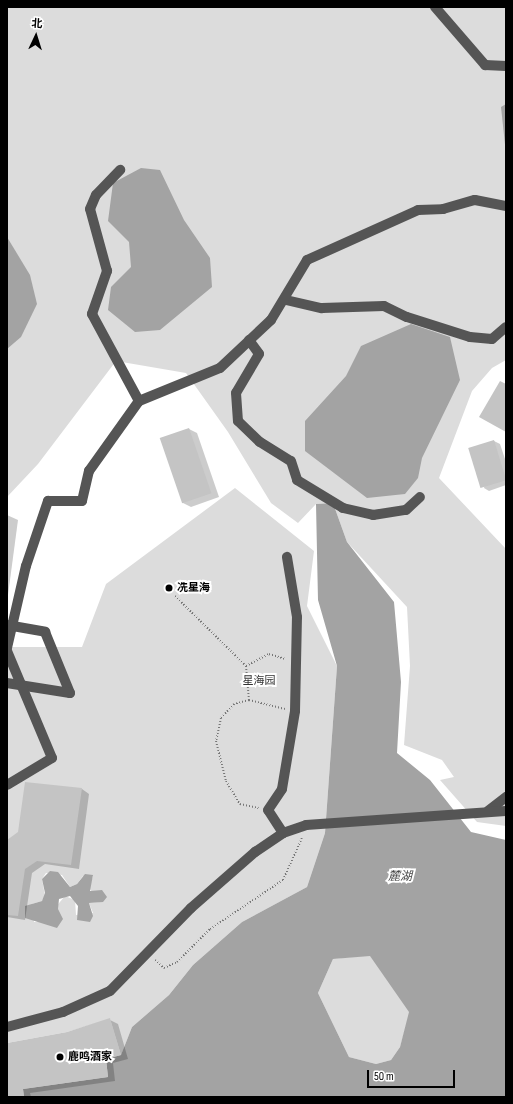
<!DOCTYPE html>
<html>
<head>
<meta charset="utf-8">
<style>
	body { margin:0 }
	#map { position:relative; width:513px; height:1104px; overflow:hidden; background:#fff; font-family:"Sofia Sans Condensed","Noto Sans SC",sans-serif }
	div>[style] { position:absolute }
	.green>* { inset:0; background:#dcdcdc }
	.water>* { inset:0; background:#a3a3a3 }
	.shadow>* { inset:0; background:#0003 }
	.building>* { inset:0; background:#c4c4c4; transform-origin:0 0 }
	.path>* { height:2px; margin-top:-1px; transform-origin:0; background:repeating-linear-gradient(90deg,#777 0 1px,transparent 0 3px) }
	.minor>* { height:10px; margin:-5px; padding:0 5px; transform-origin:5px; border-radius:5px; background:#555 }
	.dots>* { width:11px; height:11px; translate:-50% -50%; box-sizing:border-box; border:2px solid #fff; border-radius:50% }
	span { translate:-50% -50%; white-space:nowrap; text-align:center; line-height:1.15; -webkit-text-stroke:4px #fff; paint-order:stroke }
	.poi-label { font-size:11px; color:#000; font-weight:700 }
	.left { translate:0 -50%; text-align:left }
	.park-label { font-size:11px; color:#333 }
	.water-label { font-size:12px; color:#444; font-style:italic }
	.frame { position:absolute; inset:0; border:8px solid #000; pointer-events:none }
	.north { position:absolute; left:16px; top:16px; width:40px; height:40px; -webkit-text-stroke:3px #fff; paint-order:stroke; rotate:4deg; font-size:11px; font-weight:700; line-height:16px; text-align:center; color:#000 }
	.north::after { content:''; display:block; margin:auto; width:14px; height:18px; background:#000; clip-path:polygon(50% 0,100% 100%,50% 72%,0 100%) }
	.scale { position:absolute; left:367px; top:1070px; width:88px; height:18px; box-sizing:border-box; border:2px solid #000; border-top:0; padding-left:5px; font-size:12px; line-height:14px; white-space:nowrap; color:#000; -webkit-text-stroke:3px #fff; paint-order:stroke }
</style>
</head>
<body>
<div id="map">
	<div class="green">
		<i style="clip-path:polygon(7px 7px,506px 7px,506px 360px,492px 368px,472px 391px,439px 478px,506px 549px,506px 826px,477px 822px,440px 780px,454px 777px,442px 760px,404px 745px,410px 666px,407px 607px,347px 542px,333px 503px,316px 504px,298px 523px,271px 503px,228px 432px,186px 373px,116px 361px,38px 464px,7px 497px)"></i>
		<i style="clip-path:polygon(evenodd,235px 488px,314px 551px,307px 606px,337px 666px,325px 833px,307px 887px,242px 922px,193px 965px,169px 995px,132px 1027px,121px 1055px,110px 1019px,67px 1032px,7px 1043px,7px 647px,82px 647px,106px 584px,235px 488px,46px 873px,62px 875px,70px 887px,77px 884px,83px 876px,93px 876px,89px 888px,100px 902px,89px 903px,93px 913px,76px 915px,75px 900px,65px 896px,43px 922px,34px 922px,32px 904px,42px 901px,45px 896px,42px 879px,46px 873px)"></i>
		<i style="clip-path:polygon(370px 955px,410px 1012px,400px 1047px,391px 1060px,376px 1064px,349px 1057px,318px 993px,333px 959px)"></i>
	</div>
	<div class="water">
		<i style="clip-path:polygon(506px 104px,506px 154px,501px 107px)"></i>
		<i style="clip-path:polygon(141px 168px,160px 170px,184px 220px,210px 258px,212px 287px,160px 330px,135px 332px,108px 310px,111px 287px,131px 267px,129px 242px,108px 221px,113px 183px)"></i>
		<i style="clip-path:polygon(7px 237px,30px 275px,37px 304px,21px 337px,7px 349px)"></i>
		<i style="clip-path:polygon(411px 324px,450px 337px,460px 380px,422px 458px,418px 478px,405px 494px,367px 498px,305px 451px,305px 421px,346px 376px,361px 346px)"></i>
		<i style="clip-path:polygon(evenodd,333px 503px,347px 542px,394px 602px,401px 682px,397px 753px,430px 780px,471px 832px,506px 840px,506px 1097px,24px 1097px,23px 1089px,108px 1077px,106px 1059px,121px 1055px,132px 1027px,169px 995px,193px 965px,242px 922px,307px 887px,325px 833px,337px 666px,318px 600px,316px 504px,333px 503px,370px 956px,409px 1012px,400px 1047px,391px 1060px,376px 1064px,349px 1057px,318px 993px,333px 959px,370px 956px)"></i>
		<i style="clip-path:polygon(50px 871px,58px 872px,70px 887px,77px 884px,85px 874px,93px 875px,90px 891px,102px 890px,107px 897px,103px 902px,89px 903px,93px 916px,90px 922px,77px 920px,78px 906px,70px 896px,59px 899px,58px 909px,63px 919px,57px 928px,25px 918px,25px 906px,42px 901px,45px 893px,42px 879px)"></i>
	</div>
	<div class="shadow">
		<i style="clip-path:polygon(189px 429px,197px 433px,219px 497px,191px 507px,183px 503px)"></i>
		<i style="clip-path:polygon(494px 441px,500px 444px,506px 462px,506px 485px,489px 491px,484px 488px)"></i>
		<i style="clip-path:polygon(7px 515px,18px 520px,8px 595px,7px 595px)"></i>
		<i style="clip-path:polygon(82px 789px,89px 794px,79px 869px,45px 864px,32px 873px,25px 920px,7px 917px,7px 841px)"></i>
		<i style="clip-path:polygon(110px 1020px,118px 1024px,128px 1059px,113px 1063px,115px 1081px,30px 1093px,31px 1097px,7px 1097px,7px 1044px,67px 1033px)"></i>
	</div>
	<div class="building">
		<i style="clip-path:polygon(500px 381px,506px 384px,506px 432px,479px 417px)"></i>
		<i style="left:189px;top:428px;width:69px;height:31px;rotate:71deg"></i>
		<i style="left:494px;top:440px;width:42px;height:27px;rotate:73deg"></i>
		<i style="clip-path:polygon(25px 782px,82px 788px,71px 865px,37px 861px,25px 869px,18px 916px,7px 915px,7px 840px,18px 832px)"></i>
		<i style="clip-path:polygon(110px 1018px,121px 1055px,106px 1059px,108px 1077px,23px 1089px,24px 1097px,7px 1097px,7px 1043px,67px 1032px)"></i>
	</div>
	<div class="path">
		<i style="left:175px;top:596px;width:100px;rotate:44.6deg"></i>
		<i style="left:246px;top:666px;width:34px;rotate:85deg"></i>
		<i style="left:249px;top:700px;width:16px;rotate:165deg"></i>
		<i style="left:234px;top:704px;width:19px;rotate:133deg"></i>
		<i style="left:221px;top:718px;width:24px;rotate:102deg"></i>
		<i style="left:216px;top:741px;width:41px;rotate:76deg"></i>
		<i style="left:226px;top:781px;width:27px;rotate:59deg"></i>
		<i style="left:240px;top:804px;width:19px;rotate:12deg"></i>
		<i style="left:246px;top:666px;width:26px;rotate:-28deg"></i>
		<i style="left:269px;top:654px;width:17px;rotate:17deg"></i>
		<i style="left:249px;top:700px;width:37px;rotate:14deg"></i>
		<i style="left:155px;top:960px;width:12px;rotate:42deg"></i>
		<i style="left:164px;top:968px;width:14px;rotate:-25deg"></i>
		<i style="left:177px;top:962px;width:47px;rotate:-45deg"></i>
		<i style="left:210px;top:929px;width:88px;rotate:-33.9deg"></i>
		<i style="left:283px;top:880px;width:46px;rotate:-65.7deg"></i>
	</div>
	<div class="minor">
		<i style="left:435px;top:7px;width:77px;rotate:49.2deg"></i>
		<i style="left:485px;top:65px;width:21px;rotate:3deg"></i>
		<i style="left:286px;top:300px;width:37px;rotate:13deg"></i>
		<i style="left:322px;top:308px;width:62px;rotate:-1.8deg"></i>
		<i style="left:384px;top:306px;width:25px;rotate:26deg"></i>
		<i style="left:407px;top:317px;width:66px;rotate:17.6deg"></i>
		<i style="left:470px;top:337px;width:22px;rotate:5deg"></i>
		<i style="left:492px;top:339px;width:18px;rotate:-41deg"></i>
		<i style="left:249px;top:340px;width:17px;rotate:54deg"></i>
		<i style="left:259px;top:354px;width:45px;rotate:120.5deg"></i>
		<i style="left:236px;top:393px;width:28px;rotate:86deg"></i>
		<i style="left:238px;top:421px;width:30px;rotate:44deg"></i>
		<i style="left:260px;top:442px;width:36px;rotate:32deg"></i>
		<i style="left:291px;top:461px;width:20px;rotate:72deg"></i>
		<i style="left:297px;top:480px;width:54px;rotate:31.3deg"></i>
		<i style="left:343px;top:508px;width:31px;rotate:13deg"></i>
		<i style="left:373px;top:515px;width:33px;rotate:-9deg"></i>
		<i style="left:406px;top:510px;width:19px;rotate:-43deg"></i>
		<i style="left:139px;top:401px;width:87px;rotate:-22.2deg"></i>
		<i style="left:220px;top:368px;width:70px;rotate:-43.3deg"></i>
		<i style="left:271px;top:320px;width:70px;rotate:-59deg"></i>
		<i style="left:307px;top:260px;width:122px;rotate:-24.2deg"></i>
		<i style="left:418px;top:210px;width:25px;rotate:-2deg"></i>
		<i style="left:443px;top:209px;width:33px;rotate:-16deg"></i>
		<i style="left:475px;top:200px;width:32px;rotate:11deg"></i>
		<i style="left:7px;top:625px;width:39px;rotate:10deg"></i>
		<i style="left:45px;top:632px;width:66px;rotate:67.7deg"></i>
		<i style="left:70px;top:693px;width:64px;rotate:-171deg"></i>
		<i style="left:7px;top:648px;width:84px;rotate:-77deg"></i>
		<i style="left:26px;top:566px;width:69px;rotate:-71.3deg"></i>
		<i style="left:48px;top:501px;width:34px"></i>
		<i style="left:82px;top:501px;width:31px;rotate:-77deg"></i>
		<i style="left:89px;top:471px;width:86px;rotate:-54.5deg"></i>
		<i style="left:139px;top:401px;width:99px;rotate:-118.4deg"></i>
		<i style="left:92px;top:314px;width:46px;rotate:-70.8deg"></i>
		<i style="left:107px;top:271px;width:64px;rotate:-105.3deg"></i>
		<i style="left:90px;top:209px;width:15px;rotate:-67deg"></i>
		<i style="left:96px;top:195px;width:35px;rotate:-46deg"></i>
		<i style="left:7px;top:651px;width:116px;rotate:67.2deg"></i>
		<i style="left:52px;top:758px;width:52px;rotate:149deg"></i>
		<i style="left:488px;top:811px;width:23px;rotate:-38deg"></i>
		<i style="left:283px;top:833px;width:27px;rotate:-123deg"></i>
		<i style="left:268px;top:810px;width:25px;rotate:-56deg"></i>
		<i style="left:282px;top:789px;width:79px;rotate:-80.5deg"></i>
		<i style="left:295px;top:711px;width:94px;rotate:-88.8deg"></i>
		<i style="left:297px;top:617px;width:61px;rotate:-99.5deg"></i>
		<i style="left:7px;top:1027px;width:58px;rotate:-15deg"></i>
		<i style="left:63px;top:1012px;width:51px;rotate:-24.1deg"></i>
		<i style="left:110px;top:991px;width:116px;rotate:-45.7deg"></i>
		<i style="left:191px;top:908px;width:85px;rotate:-41.2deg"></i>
		<i style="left:255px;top:852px;width:34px;rotate:-34deg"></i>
		<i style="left:283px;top:833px;width:24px;rotate:-19deg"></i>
		<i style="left:306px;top:825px;width:200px;rotate:-4deg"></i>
	</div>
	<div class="dots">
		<i style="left:169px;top:588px;background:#000"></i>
		<i style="left:60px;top:1057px;background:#000"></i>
	</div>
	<div class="poi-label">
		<span class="left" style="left:177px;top:588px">冼星海</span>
		<span class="left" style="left:68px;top:1057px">鹿鸣酒家</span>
	</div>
	<div class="park-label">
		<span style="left:259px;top:681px">星海园</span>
	</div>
	<div class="water-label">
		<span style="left:400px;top:877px">麓湖</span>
	</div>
	<div class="frame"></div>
	<div class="north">北</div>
	<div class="scale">50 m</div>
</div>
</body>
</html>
